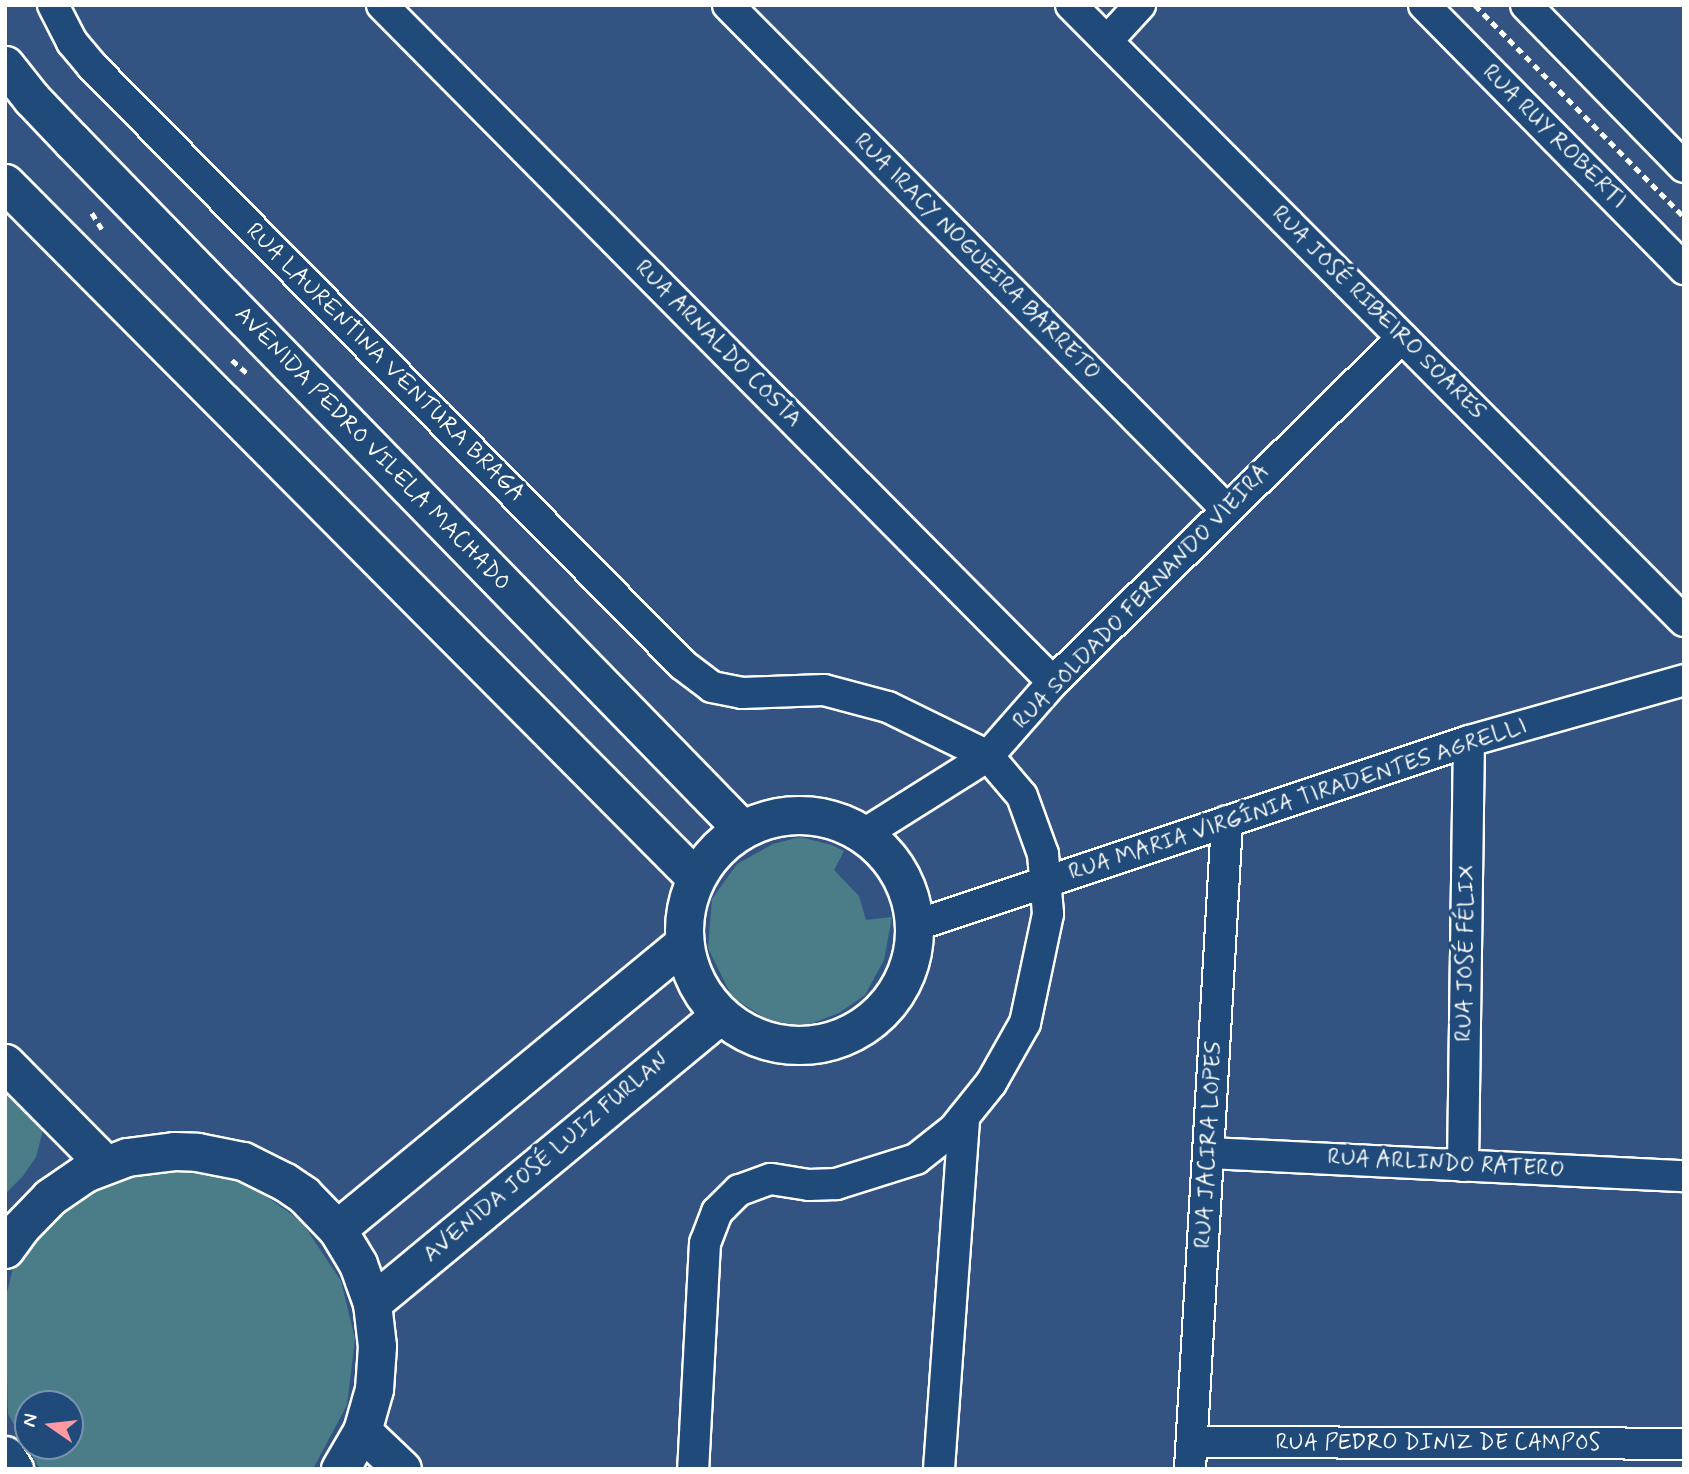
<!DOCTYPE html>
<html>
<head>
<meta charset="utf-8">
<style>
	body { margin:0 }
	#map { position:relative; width:1689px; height:1474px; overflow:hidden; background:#335482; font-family:Mynerve,sans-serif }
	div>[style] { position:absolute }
	.green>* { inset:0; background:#4b7d89 }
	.path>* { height:4.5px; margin-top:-2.25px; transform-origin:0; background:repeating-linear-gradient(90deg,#fff 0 7px,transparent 0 12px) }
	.roads { filter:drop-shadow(2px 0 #fff) drop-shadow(-2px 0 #fff) drop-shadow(0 2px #fff) drop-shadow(0 -2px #fff) }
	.minor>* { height:30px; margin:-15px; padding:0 15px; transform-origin:15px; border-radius:15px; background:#1f4a7a }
	.tertiary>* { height:37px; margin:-18.5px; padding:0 18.5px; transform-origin:18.5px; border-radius:18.5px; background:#1f4a7a }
	.tertiary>.ring { margin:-18.5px; padding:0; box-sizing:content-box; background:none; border:37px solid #1f4a7a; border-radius:50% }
	span { translate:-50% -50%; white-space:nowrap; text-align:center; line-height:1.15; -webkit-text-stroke:7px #1f4a7a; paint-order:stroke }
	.street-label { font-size:23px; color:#fff }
	.frame { position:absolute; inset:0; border:7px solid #fff; pointer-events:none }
	.north { position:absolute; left:14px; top:1390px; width:70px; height:70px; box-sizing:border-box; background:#1f4a7a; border:2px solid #7992af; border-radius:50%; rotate:284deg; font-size:19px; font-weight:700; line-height:28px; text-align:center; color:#fff }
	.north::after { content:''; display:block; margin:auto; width:24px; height:32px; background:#ff9aa2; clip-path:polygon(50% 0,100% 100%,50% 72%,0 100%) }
</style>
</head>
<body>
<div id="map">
	<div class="green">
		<i style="clip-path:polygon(800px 837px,832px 845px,844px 851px,834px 870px,859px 896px,866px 920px,892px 917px,884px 960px,865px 995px,839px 1013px,805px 1026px,770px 1021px,732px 997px,708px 948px,712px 899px,737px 864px,773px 844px)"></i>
		<i style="clip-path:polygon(5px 1082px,40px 1116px,43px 1130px,36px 1157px,23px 1176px,5px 1194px)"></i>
		<i style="clip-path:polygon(evenodd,176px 1168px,246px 1182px,301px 1221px,341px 1281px,355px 1339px,347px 1405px,313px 1469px,40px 1469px,8px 1414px,5px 1301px,13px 1268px,54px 1215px,110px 1181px,176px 1168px,28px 1404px,70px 1404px,70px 1446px,28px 1446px,28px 1404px)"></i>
	</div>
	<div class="path">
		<i style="left:1475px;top:5px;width:298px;rotate:45.4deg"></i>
		<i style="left:92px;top:213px;width:19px;rotate:58deg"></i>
		<i style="left:232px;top:360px;width:20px;rotate:41deg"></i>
	</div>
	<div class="roads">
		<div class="minor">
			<i style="left:53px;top:5px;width:42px;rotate:62.8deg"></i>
			<i style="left:72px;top:42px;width:31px;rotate:50deg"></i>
			<i style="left:92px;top:66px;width:841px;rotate:45.39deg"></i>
			<i style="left:683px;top:665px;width:36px;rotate:37deg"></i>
			<i style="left:712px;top:687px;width:31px;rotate:11deg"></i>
			<i style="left:742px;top:693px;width:82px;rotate:-2.1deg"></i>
			<i style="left:824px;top:690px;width:66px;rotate:14.9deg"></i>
			<i style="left:888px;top:707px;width:111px;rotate:26.1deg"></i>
			<i style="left:988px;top:756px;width:52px;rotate:49.6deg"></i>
			<i style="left:1022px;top:796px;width:62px;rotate:70.1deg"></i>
			<i style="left:1043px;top:854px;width:60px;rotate:85.2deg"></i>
			<i style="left:1048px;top:914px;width:111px;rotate:101.9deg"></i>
			<i style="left:1025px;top:1023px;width:69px;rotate:119.5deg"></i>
			<i style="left:991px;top:1083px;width:59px;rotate:128.8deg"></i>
			<i style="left:954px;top:1129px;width:48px;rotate:141.7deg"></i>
			<i style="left:916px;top:1159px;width:84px;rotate:162.6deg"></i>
			<i style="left:836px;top:1184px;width:27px;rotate:178deg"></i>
			<i style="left:809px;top:1185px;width:39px;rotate:-171deg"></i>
			<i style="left:770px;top:1179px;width:33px;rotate:160deg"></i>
			<i style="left:739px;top:1190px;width:31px;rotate:135deg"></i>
			<i style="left:717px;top:1212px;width:33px;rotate:111deg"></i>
			<i style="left:705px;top:1243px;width:226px;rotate:93deg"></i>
			<i style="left:382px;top:5px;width:953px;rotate:45.26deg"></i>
			<i style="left:728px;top:5px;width:709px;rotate:45.34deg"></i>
			<i style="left:1071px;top:5px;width:869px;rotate:45.14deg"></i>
			<i style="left:1424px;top:5px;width:371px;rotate:45.4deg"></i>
			<i style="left:1526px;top:5px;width:226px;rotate:45.7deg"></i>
			<i style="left:1107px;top:41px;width:49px;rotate:-47.5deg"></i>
			<i style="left:864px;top:834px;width:146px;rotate:-32.2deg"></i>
			<i style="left:988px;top:756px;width:98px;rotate:-48.7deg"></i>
			<i style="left:1053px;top:682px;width:490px;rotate:-44.6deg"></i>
			<i style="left:914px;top:926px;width:585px;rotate:-18.43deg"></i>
			<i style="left:1469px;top:741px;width:223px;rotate:-15.8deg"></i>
			<i style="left:1209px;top:1153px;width:476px;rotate:2.8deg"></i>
			<i style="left:1463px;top:1166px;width:425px;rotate:-89.2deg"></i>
			<i style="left:1192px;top:1442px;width:492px;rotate:0.2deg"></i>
			<i style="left:939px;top:1469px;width:353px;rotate:-85.9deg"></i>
			<i style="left:1190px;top:1469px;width:649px;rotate:-86.73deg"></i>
		</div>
		<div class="tertiary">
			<i style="left:5px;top:65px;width:43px;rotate:51.5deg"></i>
			<i style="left:32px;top:99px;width:57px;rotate:46.4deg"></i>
			<i style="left:71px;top:140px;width:962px;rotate:45.76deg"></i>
			<i style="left:5px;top:183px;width:980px;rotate:45.17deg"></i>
			<i class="ring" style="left:684px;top:815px;width:193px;height:193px"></i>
			<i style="left:5px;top:1063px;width:142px;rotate:45.3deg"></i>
			<i style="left:337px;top:1229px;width:450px;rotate:-39.5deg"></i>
			<i style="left:5px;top:1249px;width:26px;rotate:-54deg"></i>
			<i style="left:20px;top:1228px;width:43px;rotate:-45.9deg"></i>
			<i style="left:50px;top:1197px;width:42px;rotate:-34.4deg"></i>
			<i style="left:85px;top:1173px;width:45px;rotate:-20.9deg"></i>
			<i style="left:127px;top:1157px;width:47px;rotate:-7.3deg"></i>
			<i style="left:174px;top:1151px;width:23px;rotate:2deg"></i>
			<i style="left:197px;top:1152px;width:47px;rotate:11.1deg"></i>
			<i style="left:243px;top:1161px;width:47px;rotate:26.6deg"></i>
			<i style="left:285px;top:1182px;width:23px;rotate:34deg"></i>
			<i style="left:304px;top:1195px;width:47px;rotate:45.9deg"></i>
			<i style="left:337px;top:1229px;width:41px;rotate:59deg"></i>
			<i style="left:358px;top:1264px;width:41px;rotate:70.3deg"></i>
			<i style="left:372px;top:1303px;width:43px;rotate:83.4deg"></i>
			<i style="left:377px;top:1346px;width:43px;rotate:94deg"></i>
			<i style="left:374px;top:1389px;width:44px;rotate:105.9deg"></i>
			<i style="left:362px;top:1431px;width:44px;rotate:120.1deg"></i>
			<i style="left:372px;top:1303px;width:452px;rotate:-39.6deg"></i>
			<i style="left:362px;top:1431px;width:55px;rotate:43.5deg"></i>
			<i style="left:5px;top:1455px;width:17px;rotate:57deg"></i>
		</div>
	</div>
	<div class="street-label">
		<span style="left:1554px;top:137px;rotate:45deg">RUA RUY ROBERTI</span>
		<span style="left:977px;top:257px;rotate:45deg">RUA IRACY NOGUEIRA BARRETO</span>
		<span style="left:1378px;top:313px;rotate:45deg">RUA JOSÉ RIBEIRO SOARES</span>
		<span style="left:718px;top:344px;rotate:45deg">RUA ARNALDO COSTA</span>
		<span style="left:385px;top:363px;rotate:45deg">RUA LAURENTINA VENTURA BRAGA</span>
		<span style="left:372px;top:449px;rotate:46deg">AVENIDA PEDRO VILELA MACHADO</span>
		<span style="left:1142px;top:597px;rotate:-46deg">RUA SOLDADO FERNANDO VIEIRA</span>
		<span style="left:1298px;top:800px;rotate:-18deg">RUA MARIA VIRGÍNIA TIRADENTES AGRELLI</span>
		<span style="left:1466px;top:953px;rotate:-89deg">RUA JOSÉ FÉLIX</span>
		<span style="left:1209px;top:1145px;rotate:-87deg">RUA JACIRA LOPES</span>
		<span style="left:546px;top:1158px;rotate:-40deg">AVENIDA JOSÉ LUIZ FURLAN</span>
		<span style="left:1446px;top:1164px;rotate:3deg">RUA ARLINDO RATERO</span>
		<span style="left:1438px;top:1443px">RUA PEDRO DINIZ DE CAMPOS</span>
	</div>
	<div class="frame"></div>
	<div class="north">N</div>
</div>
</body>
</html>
